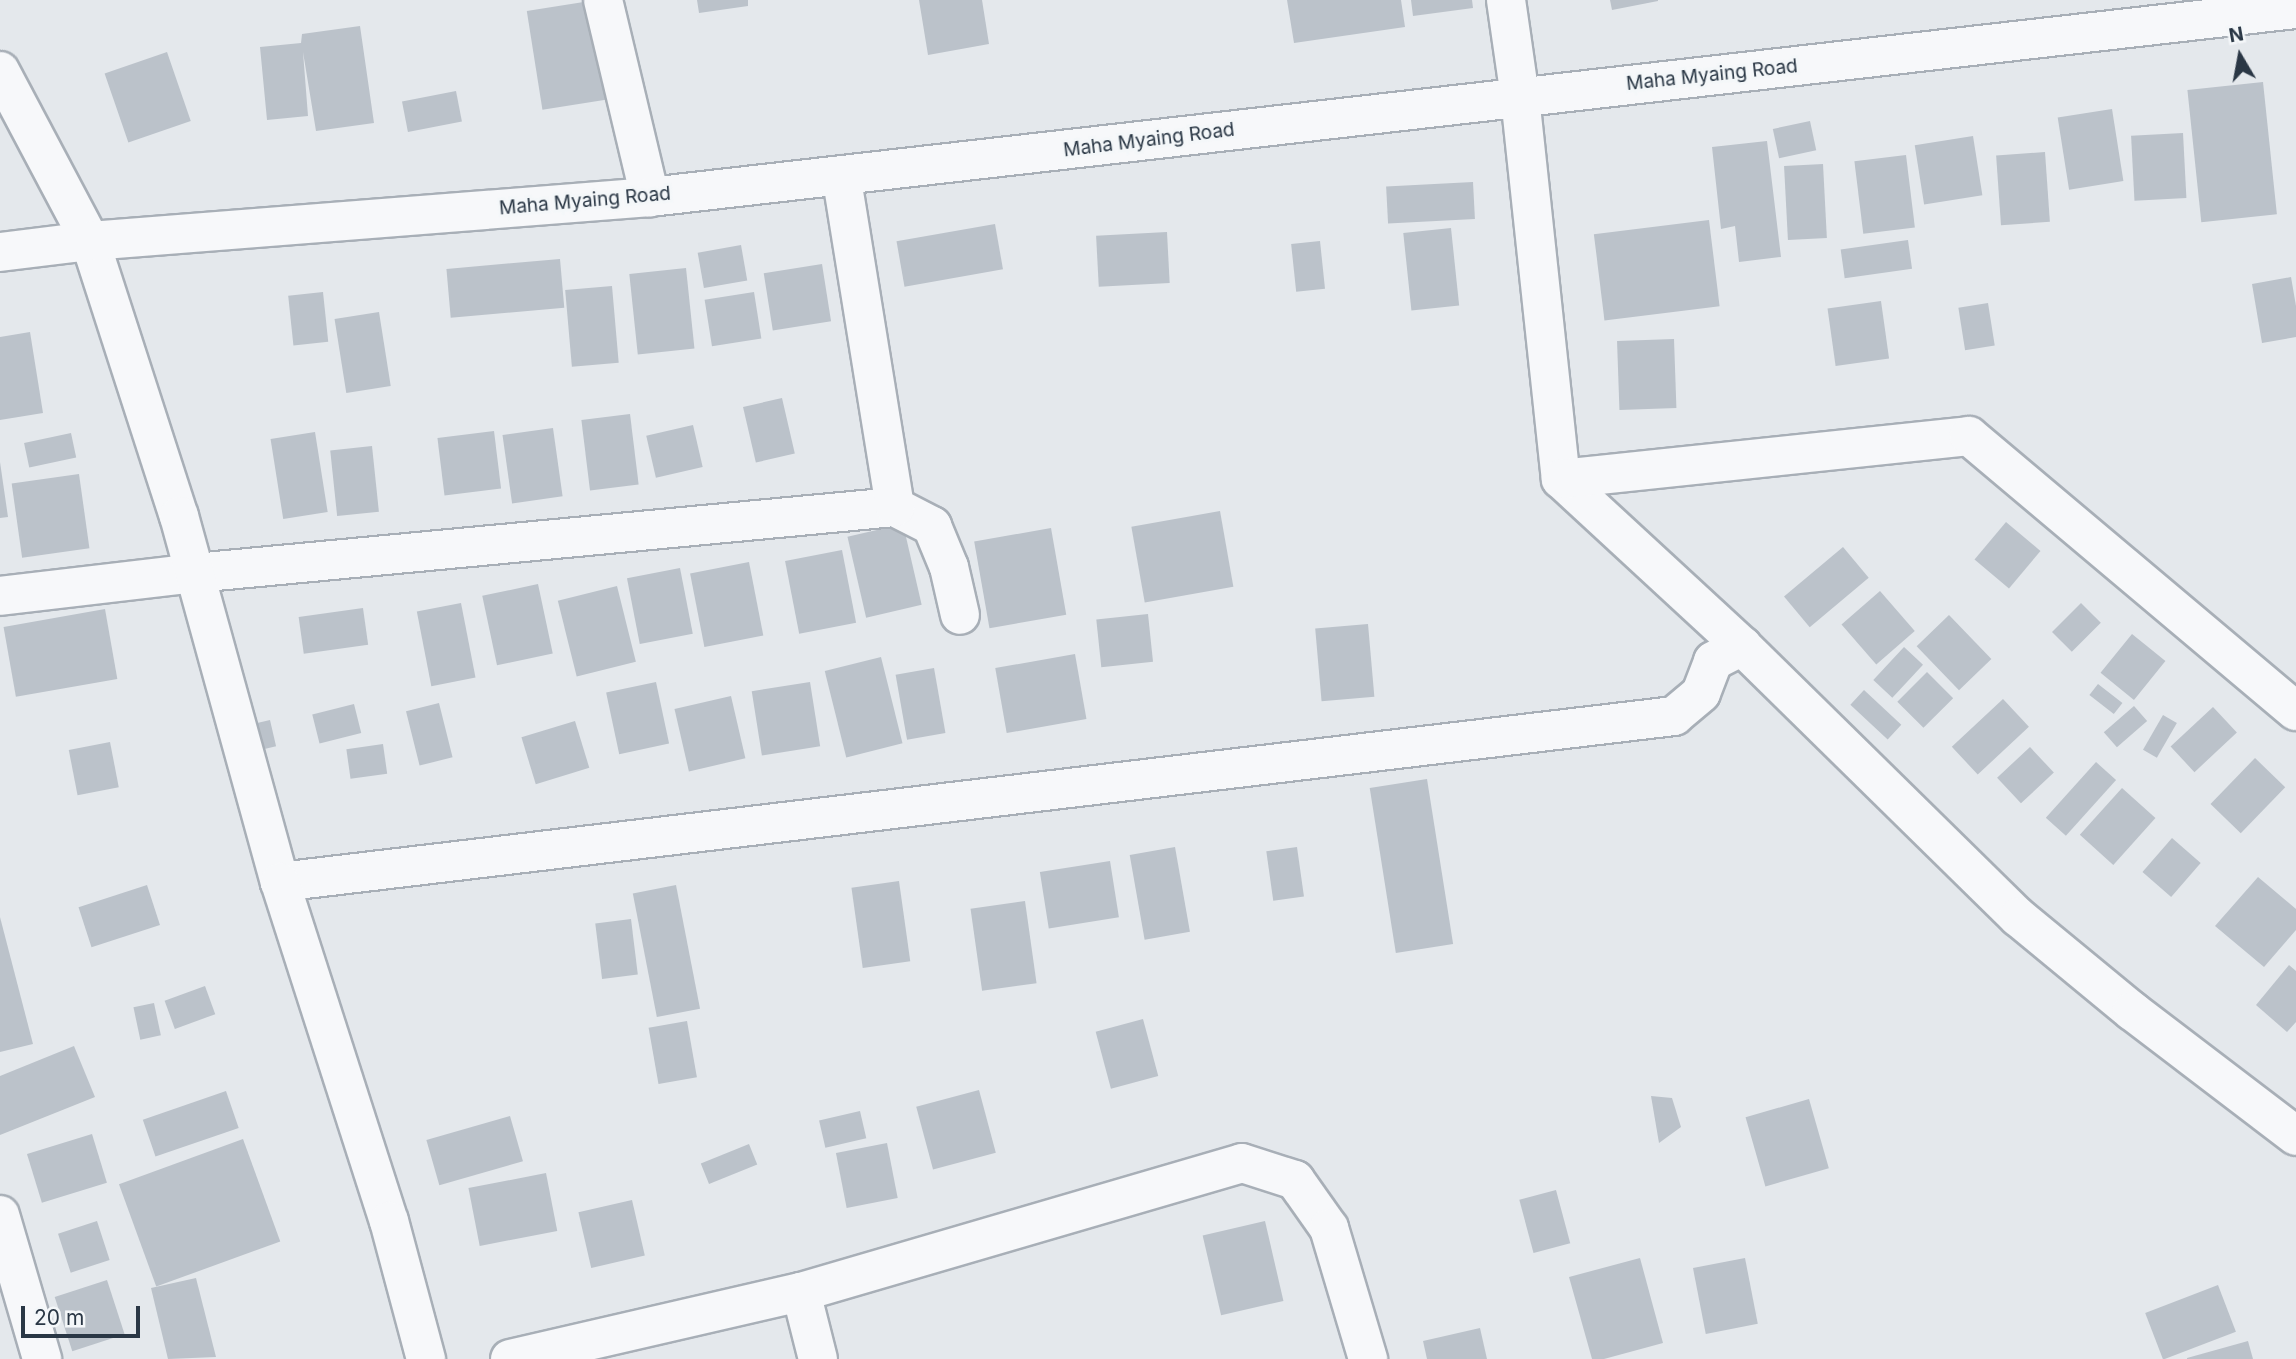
<!DOCTYPE html>
<html>
<head>
<meta charset="utf-8">
<style>
	body { margin:0 }
	#map { position:relative; width:2296px; height:1359px; overflow:hidden; background:#e4e8ec; font-family:Inter,sans-serif }
	div>[style] { position:absolute }
	.building>* { inset:0; background:#bbc2ca; transform-origin:0 0 }
	.roads { filter:drop-shadow(2px 0 #a8afb7) drop-shadow(-2px 0 #a8afb7) drop-shadow(0 2px #a8afb7) drop-shadow(0 -2px #a8afb7) }
	.minor>* { height:38px; margin:-19px; padding:0 19px; transform-origin:19px; border-radius:19px; background:#f7f8fa }
	.tertiary>* { height:38px; margin:-19px; padding:0 19px; transform-origin:19px; border-radius:19px; background:#f7f8fa }
	span { translate:-50% -50%; white-space:nowrap; text-align:center; line-height:1.15; -webkit-text-stroke:6px #f4f7f9; paint-order:stroke }
	.street-label { font-size:19px; color:#2a3745 }
	.north { position:absolute; left:2205px; top:21px; width:70px; height:70px; -webkit-text-stroke:5px #f4f7f9; paint-order:stroke; rotate:350deg; font-size:19px; font-weight:700; line-height:28px; text-align:center; color:#2a3745 }
	.north::after { content:''; display:block; margin:auto; width:24px; height:32px; background:#2a3745; clip-path:polygon(50% 0,100% 100%,50% 72%,0 100%) }
	.scale { position:absolute; left:21px; top:1306px; width:119px; height:32px; box-sizing:border-box; border:4px solid #2a3745; border-top:0; padding-left:9px; font-size:21px; line-height:24px; white-space:nowrap; color:#2a3745; -webkit-text-stroke:5px #f4f7f9; paint-order:stroke }
</style>
</head>
<body>
<div id="map">
	<div class="building">
		<i style="clip-path:polygon(697px 0,748px 0,748px 6px,699px 13px)"></i>
		<i style="clip-path:polygon(919px 0,982px 0,989px 44px,928px 55px)"></i>
		<i style="clip-path:polygon(1287px 0,1401px 0,1405px 27px,1294px 43px)"></i>
		<i style="clip-path:polygon(1411px 0,1472px 0,1473px 8px,1413px 16px)"></i>
		<i style="clip-path:polygon(1610px 0,1658px 0,1658px 1px,1612px 10px)"></i>
		<i style="left:590px;top:1px;width:100px;height:64px;rotate:81deg"></i>
		<i style="clip-path:polygon(360px 26px,374px 123px,316px 131px,303px 52px,308px 116px,267px 120px,260px 47px,301px 43px,302px 34px)"></i>
		<i style="left:167px;top:52px;width:73px;height:66px;rotate:71deg"></i>
		<i style="left:2263px;top:82px;width:133px;height:76px;rotate:84deg"></i>
		<i style="left:456px;top:91px;width:31px;height:55px;rotate:79deg"></i>
		<i style="left:2112px;top:109px;width:73px;height:55px;rotate:81deg"></i>
		<i style="left:1810px;top:121px;width:30px;height:38px;rotate:78deg"></i>
		<i style="left:2183px;top:133px;width:65px;height:52px;rotate:87deg"></i>
		<i style="left:1973px;top:136px;width:60px;height:59px;rotate:81deg"></i>
		<i style="clip-path:polygon(1767px 141px,1781px 257px,1739px 262px,1735px 226px,1721px 229px,1712px 147px)"></i>
		<i style="left:2045px;top:152px;width:70px;height:49px;rotate:86deg"></i>
		<i style="left:1906px;top:155px;width:73px;height:52px;rotate:83deg"></i>
		<i style="left:1823px;top:164px;width:74px;height:39px;rotate:87deg"></i>
		<i style="left:1473px;top:182px;width:37px;height:87px;rotate:87deg"></i>
		<i style="left:1709px;top:220px;width:87px;height:116px;rotate:83deg"></i>
		<i style="left:995px;top:224px;width:46px;height:100px;rotate:80deg"></i>
		<i style="left:1451px;top:228px;width:78px;height:48px;rotate:84deg"></i>
		<i style="left:1167px;top:232px;width:51px;height:71px;rotate:87deg"></i>
		<i style="left:1908px;top:240px;width:29px;height:68px;rotate:82deg"></i>
		<i style="left:1320px;top:241px;width:48px;height:29px;rotate:84deg"></i>
		<i style="left:741px;top:245px;width:36px;height:44px;rotate:80deg"></i>
		<i style="left:560px;top:259px;width:49px;height:114px;rotate:85deg"></i>
		<i style="left:822px;top:264px;width:58px;height:59px;rotate:81deg"></i>
		<i style="left:686px;top:268px;width:81px;height:57px;rotate:84deg"></i>
		<i style="clip-path:polygon(2291px 277px,2296px 306px,2296px 337px,2262px 343px,2252px 284px)"></i>
		<i style="left:612px;top:286px;width:77px;height:47px;rotate:85deg"></i>
		<i style="left:323px;top:292px;width:50px;height:35px;rotate:84deg"></i>
		<i style="left:754px;top:292px;width:47px;height:50px;rotate:81deg"></i>
		<i style="left:1881px;top:301px;width:58px;height:54px;rotate:82deg"></i>
		<i style="left:1988px;top:303px;width:43px;height:30px;rotate:81deg"></i>
		<i style="left:379px;top:312px;width:75px;height:45px;rotate:81deg"></i>
		<i style="clip-path:polygon(30px 332px,43px 413px,0 420px,0 337px)"></i>
		<i style="left:1674px;top:339px;width:69px;height:57px;rotate:88deg"></i>
		<i style="left:782px;top:398px;width:57px;height:40px;rotate:77deg"></i>
		<i style="left:630px;top:414px;width:71px;height:49px;rotate:83deg"></i>
		<i style="left:693px;top:425px;width:43px;height:48px;rotate:77deg"></i>
		<i style="left:553px;top:428px;width:69px;height:51px;rotate:82deg"></i>
		<i style="left:494px;top:431px;width:58px;height:57px;rotate:83deg"></i>
		<i style="left:315px;top:432px;width:81px;height:45px;rotate:81deg"></i>
		<i style="left:71px;top:433px;width:25px;height:48px;rotate:78deg"></i>
		<i style="left:372px;top:446px;width:66px;height:42px;rotate:84deg"></i>
		<i style="clip-path:polygon(0 462px,8px 517px,0 518px)"></i>
		<i style="left:79px;top:474px;width:75px;height:68px;rotate:82deg"></i>
		<i style="left:1220px;top:511px;width:77px;height:90px;rotate:80deg"></i>
		<i style="left:2006px;top:522px;width:45px;height:49px;rotate:40deg"></i>
		<i style="left:903px;top:524px;width:83px;height:57px;rotate:77deg"></i>
		<i style="left:1051px;top:528px;width:88px;height:78px;rotate:80deg"></i>
		<i style="left:1843px;top:547px;width:40px;height:77px;rotate:50deg"></i>
		<i style="left:842px;top:550px;width:74px;height:58px;rotate:79deg"></i>
		<i style="left:749px;top:562px;width:75px;height:60px;rotate:79deg"></i>
		<i style="left:680px;top:568px;width:67px;height:54px;rotate:79deg"></i>
		<i style="left:538px;top:584px;width:71px;height:57px;rotate:78deg"></i>
		<i style="left:617px;top:586px;width:78px;height:61px;rotate:76deg"></i>
		<i style="left:1880px;top:591px;width:53px;height:51px;rotate:49deg"></i>
		<i style="left:461px;top:603px;width:76px;height:45px;rotate:79deg"></i>
		<i style="left:2081px;top:603px;width:28px;height:41px;rotate:45deg"></i>
		<i style="left:363px;top:608px;width:37px;height:65px;rotate:82deg"></i>
		<i style="left:105px;top:609px;width:71px;height:103px;rotate:80deg"></i>
		<i style="left:1148px;top:614px;width:48px;height:52px;rotate:84deg"></i>
		<i style="left:1949px;top:615px;width:61px;height:45px;rotate:46deg"></i>
		<i style="left:1368px;top:624px;width:73px;height:53px;rotate:85deg"></i>
		<i style="left:2132px;top:634px;width:43px;height:50px;rotate:39deg"></i>
		<i style="left:1904px;top:647px;width:26px;height:45px;rotate:43deg"></i>
		<i style="left:1075px;top:654px;width:66px;height:81px;rotate:80deg"></i>
		<i style="left:881px;top:657px;width:89px;height:58px;rotate:76deg"></i>
		<i style="left:934px;top:668px;width:66px;height:39px;rotate:80deg"></i>
		<i style="left:1927px;top:672px;width:37px;height:42px;rotate:45deg"></i>
		<i style="left:656px;top:682px;width:63px;height:51px;rotate:78deg"></i>
		<i style="left:810px;top:682px;width:65px;height:59px;rotate:81deg"></i>
		<i style="left:2098px;top:684px;width:31px;height:14px;rotate:38deg"></i>
		<i style="left:1864px;top:690px;width:51px;height:20px;rotate:43deg"></i>
		<i style="left:731px;top:696px;width:64px;height:58px;rotate:77deg"></i>
		<i style="left:2003px;top:699px;width:38px;height:70px;rotate:47deg"></i>
		<i style="left:439px;top:703px;width:56px;height:34px;rotate:76deg"></i>
		<i style="left:354px;top:704px;width:30px;height:43px;rotate:76deg"></i>
		<i style="left:2134px;top:706px;width:20px;height:40px;rotate:49deg"></i>
		<i style="left:2213px;top:707px;width:35px;height:58px;rotate:47deg"></i>
		<i style="left:2163px;top:715px;width:16px;height:40px;rotate:30deg"></i>
		<i style="left:270px;top:720px;width:27px;height:28px;rotate:77deg"></i>
		<i style="left:575px;top:721px;width:49px;height:56px;rotate:73deg"></i>
		<i style="left:110px;top:742px;width:46px;height:42px;rotate:79deg"></i>
		<i style="left:383px;top:744px;width:30px;height:37px;rotate:82deg"></i>
		<i style="left:2030px;top:747px;width:35px;height:45px;rotate:47deg"></i>
		<i style="left:2255px;top:758px;width:42px;height:64px;rotate:44deg"></i>
		<i style="left:2096px;top:762px;width:27px;height:75px;rotate:42deg"></i>
		<i style="left:1427px;top:779px;width:167px;height:58px;rotate:81deg"></i>
		<i style="left:2122px;top:788px;width:45px;height:63px;rotate:42deg"></i>
		<i style="left:2172px;top:838px;width:38px;height:45px;rotate:41deg"></i>
		<i style="left:1175px;top:847px;width:86px;height:46px;rotate:80deg"></i>
		<i style="left:1297px;top:847px;width:50px;height:31px;rotate:82deg"></i>
		<i style="left:1110px;top:861px;width:57px;height:71px;rotate:81deg"></i>
		<i style="clip-path:polygon(2258px 877px,2296px 909px,2296px 930px,2264px 967px,2215px 926px)"></i>
		<i style="left:899px;top:881px;width:81px;height:48px;rotate:82deg"></i>
		<i style="left:147px;top:885px;width:42px;height:72px;rotate:72deg"></i>
		<i style="left:676px;top:885px;width:126px;height:44px;rotate:79deg"></i>
		<i style="left:1025px;top:901px;width:83px;height:55px;rotate:82deg"></i>
		<i style="clip-path:polygon(0 917px,33px 1044px,0 1052px)"></i>
		<i style="left:631px;top:919px;width:56px;height:36px;rotate:83deg"></i>
		<i style="clip-path:polygon(2289px 965px,2296px 971px,2296px 1022px,2287px 1032px,2256px 1005px)"></i>
		<i style="left:205px;top:986px;width:30px;height:43px;rotate:70deg"></i>
		<i style="left:154px;top:1003px;width:33px;height:21px;rotate:78deg"></i>
		<i style="left:1143px;top:1019px;width:59px;height:49px;rotate:75deg"></i>
		<i style="left:687px;top:1021px;width:57px;height:39px;rotate:80deg"></i>
		<i style="clip-path:polygon(74px 1046px,95px 1097px,0 1135px,0 1076px)"></i>
		<i style="left:979px;top:1090px;width:65px;height:65px;rotate:75deg"></i>
		<i style="left:226px;top:1091px;width:39px;height:88px;rotate:71deg"></i>
		<i style="clip-path:polygon(1651px 1096px,1672px 1098px,1681px 1127px,1659px 1143px)"></i>
		<i style="left:1809px;top:1099px;width:72px;height:66px;rotate:74deg"></i>
		<i style="left:860px;top:1111px;width:28px;height:42px;rotate:77deg"></i>
		<i style="left:510px;top:1116px;width:47px;height:87px;rotate:74deg"></i>
		<i style="left:92px;top:1134px;width:51px;height:68px;rotate:73deg"></i>
		<i style="left:243px;top:1139px;width:109px;height:132px;rotate:70deg"></i>
		<i style="left:887px;top:1143px;width:56px;height:52px;rotate:79deg"></i>
		<i style="left:749px;top:1144px;width:22px;height:52px;rotate:68deg"></i>
		<i style="left:546px;top:1173px;width:59px;height:79px;rotate:79deg"></i>
		<i style="left:1556px;top:1190px;width:55px;height:38px;rotate:75deg"></i>
		<i style="left:632px;top:1200px;width:57px;height:55px;rotate:77deg"></i>
		<i style="left:97px;top:1221px;width:41px;height:41px;rotate:72deg"></i>
		<i style="left:1265px;top:1221px;width:82px;height:64px;rotate:77deg"></i>
		<i style="clip-path:polygon(1640px 1258px,1663px 1343px,1604px 1359px,1592px 1359px,1569px 1277px)"></i>
		<i style="left:1745px;top:1258px;width:67px;height:53px;rotate:79deg"></i>
		<i style="clip-path:polygon(196px 1278px,216px 1357px,168px 1359px,151px 1288px)"></i>
		<i style="left:107px;top:1280px;width:57px;height:55px;rotate:72deg"></i>
		<i style="left:2218px;top:1285px;width:50px;height:78px;rotate:69deg"></i>
		<i style="clip-path:polygon(1480px 1328px,1487px 1359px,1427px 1359px,1423px 1341px)"></i>
		<i style="clip-path:polygon(2248px 1341px,2253px 1359px,2187px 1359px,2187px 1358px)"></i>
	</div>
	<div class="roads">
		<div class="minor">
			<i style="left:603px;top:0;width:203px;rotate:76.6deg"></i>
			<i style="left:1506px;top:0;width:98px;rotate:81.8deg"></i>
			<i style="left:1520px;top:97px;width:384px;rotate:83.9deg"></i>
			<i style="left:1561px;top:479px;width:246px;rotate:42.7deg"></i>
			<i style="left:1742px;top:646px;width:387px;rotate:44.5deg"></i>
			<i style="left:2018px;top:917px;width:148px;rotate:39.5deg"></i>
			<i style="left:2132px;top:1011px;width:206px;rotate:37.3deg"></i>
			<i style="left:1561px;top:479px;width:410px;rotate:-6deg"></i>
			<i style="left:1969px;top:436px;width:427px;rotate:40.1deg"></i>
			<i style="left:895px;top:507px;width:42px;rotate:27.2deg"></i>
			<i style="left:932px;top:526px;width:44px;rotate:67.5deg"></i>
			<i style="left:949px;top:567px;width:49px;rotate:77.1deg"></i>
			<i style="left:0;top:596px;width:196px;rotate:-6.7deg"></i>
			<i style="left:195px;top:573px;width:703px;rotate:-5.39deg"></i>
			<i style="left:895px;top:507px;width:336px;rotate:-99.2deg"></i>
			<i style="left:280px;top:882px;width:1404px;rotate:-6.79deg"></i>
			<i style="left:1674px;top:716px;width:35px;rotate:-40deg"></i>
			<i style="left:1701px;top:693px;width:34px;rotate:-69deg"></i>
			<i style="left:1713px;top:661px;width:33px;rotate:-27deg"></i>
			<i style="left:0;top:1215px;width:150px;rotate:73.7deg"></i>
			<i style="left:801px;top:1292px;width:69px;rotate:75.8deg"></i>
			<i style="left:510px;top:1359px;width:299px;rotate:-13deg"></i>
			<i style="left:801px;top:1292px;width:459px;rotate:-16.3deg"></i>
			<i style="left:1242px;top:1163px;width:56px;rotate:17.8deg"></i>
			<i style="left:1295px;top:1180px;width:59px;rotate:54.7deg"></i>
			<i style="left:1329px;top:1228px;width:137px;rotate:73.4deg"></i>
		</div>
		<div class="tertiary">
			<i style="left:0;top:71px;width:192px;rotate:62.1deg"></i>
			<i style="left:90px;top:241px;width:289px;rotate:72.1deg"></i>
			<i style="left:179px;top:516px;width:380px;rotate:74.6deg"></i>
			<i style="left:280px;top:882px;width:356px;rotate:72.2deg"></i>
			<i style="left:389px;top:1221px;width:143px;rotate:75deg"></i>
			<i style="left:0;top:252px;width:91px;rotate:-7deg"></i>
			<i style="left:90px;top:241px;width:562px;rotate:-4.49deg"></i>
			<i style="left:650px;top:197px;width:1657px;rotate:-6.52deg"></i>
		</div>
	</div>
	<div class="street-label">
		<span style="left:1712px;top:75px;rotate:-6deg">Maha Myaing Road</span>
		<span style="left:1149px;top:140px;rotate:-7deg">Maha Myaing Road</span>
		<span style="left:585px;top:201px;rotate:-5deg">Maha Myaing Road</span>
	</div>
	<div class="north">N</div>
	<div class="scale">20 m</div>
</div>
</body>
</html>
